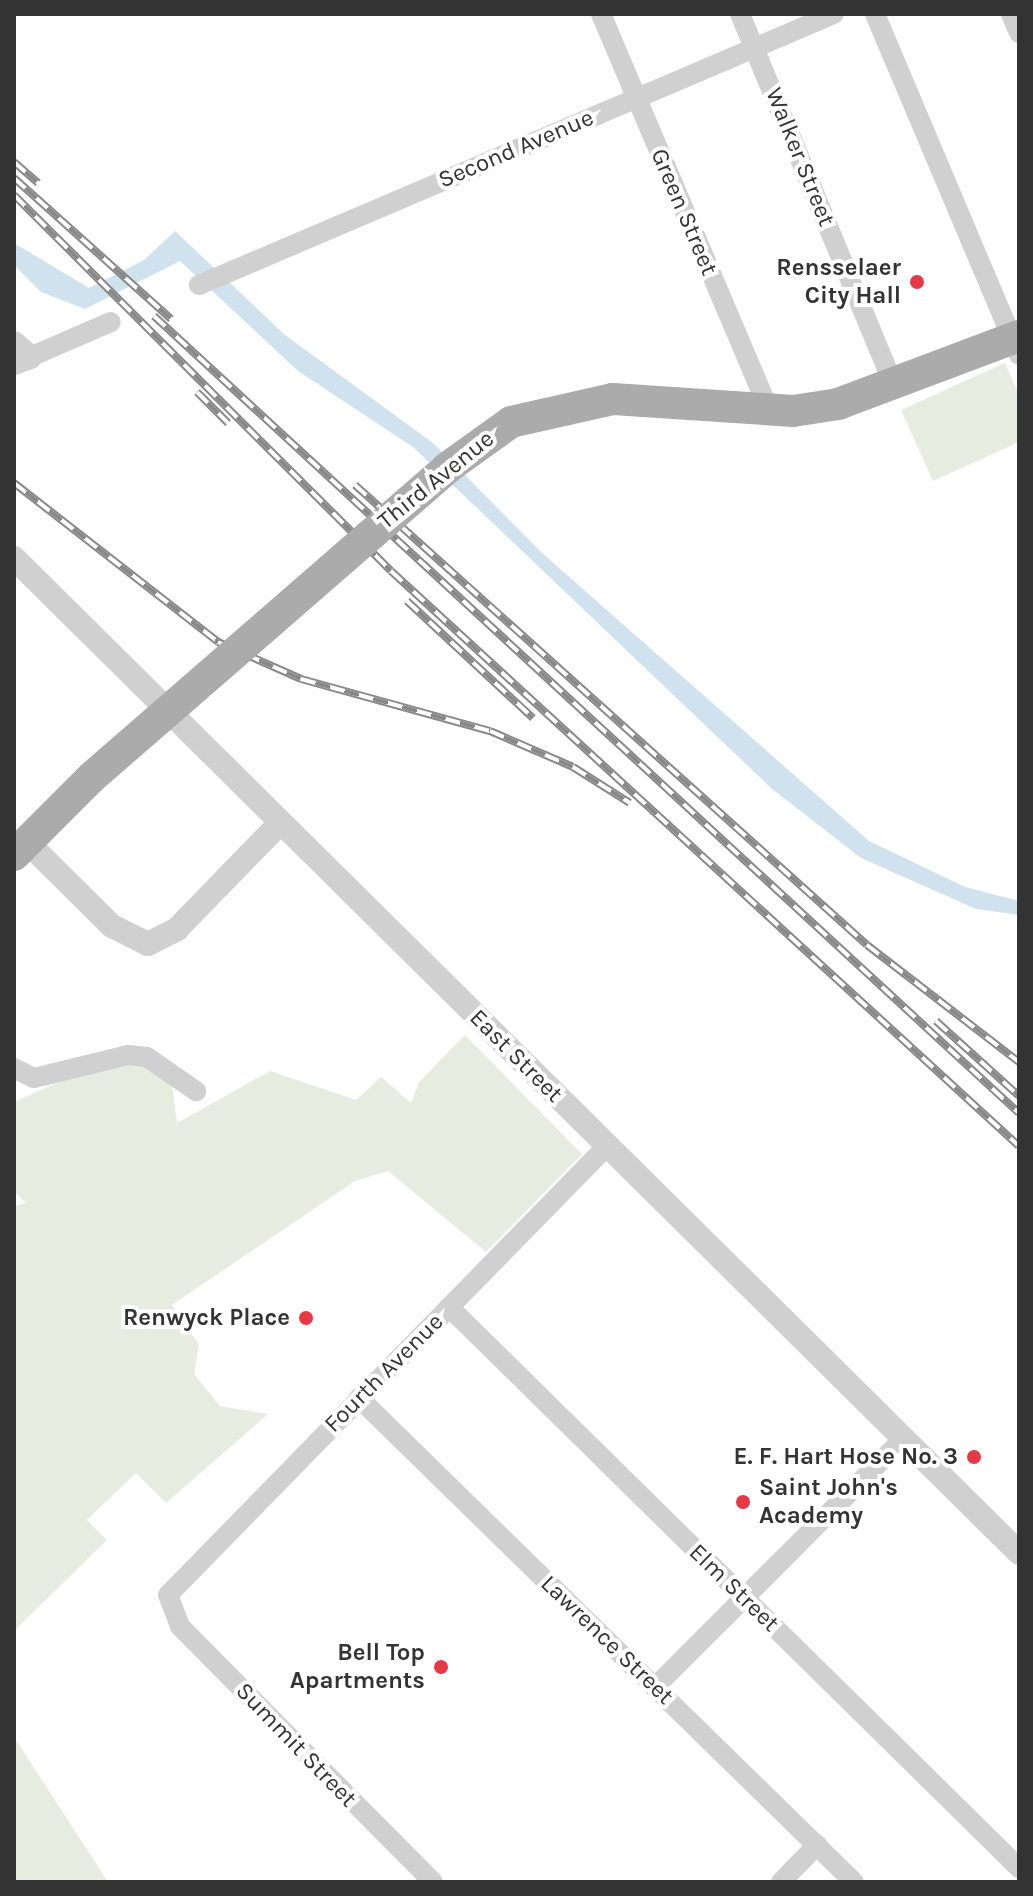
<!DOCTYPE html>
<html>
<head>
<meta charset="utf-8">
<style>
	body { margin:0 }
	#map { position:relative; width:1033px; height:1896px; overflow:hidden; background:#fff; font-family:Karla,sans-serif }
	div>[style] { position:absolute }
	.green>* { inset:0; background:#e6ecdf }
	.water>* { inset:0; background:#cfe2ee }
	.minor>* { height:20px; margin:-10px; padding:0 10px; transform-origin:10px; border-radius:10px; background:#d0d0d0 }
	.tertiary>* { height:24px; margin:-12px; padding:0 12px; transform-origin:12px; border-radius:12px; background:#d0d0d0 }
	.primary>* { height:32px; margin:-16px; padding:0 16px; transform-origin:16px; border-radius:16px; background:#ababab }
	.rail>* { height:8px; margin-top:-4px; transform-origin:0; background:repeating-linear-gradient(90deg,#fff 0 15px,#888 0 30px); box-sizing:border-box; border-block:2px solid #888 }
	.primary-bridge>* { height:32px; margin:-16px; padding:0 16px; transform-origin:16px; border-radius:16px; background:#ababab }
	.dots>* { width:22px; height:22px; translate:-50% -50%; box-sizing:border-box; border:4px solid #fff; border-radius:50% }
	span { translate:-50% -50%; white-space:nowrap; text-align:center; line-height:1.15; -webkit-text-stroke:8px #fff; paint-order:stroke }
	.street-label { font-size:24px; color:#333 }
	.poi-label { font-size:24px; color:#333; font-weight:700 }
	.right { translate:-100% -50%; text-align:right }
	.left { translate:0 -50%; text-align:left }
	.frame { position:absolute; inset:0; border:16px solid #333; pointer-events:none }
</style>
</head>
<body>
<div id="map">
	<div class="green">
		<i style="clip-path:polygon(1005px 363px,1019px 395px,1019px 442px,933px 481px,901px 410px)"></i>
		<i style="clip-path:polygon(465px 1035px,582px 1154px,486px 1252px,388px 1171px,355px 1181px,172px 1305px,199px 1345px,194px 1374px,220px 1406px,268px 1414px,166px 1503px,136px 1473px,87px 1520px,107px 1540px,14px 1631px,14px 1206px,26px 1203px,14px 1191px,14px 1102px,95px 1066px,147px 1064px,172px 1084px,177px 1123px,270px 1071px,356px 1100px,381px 1077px,411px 1103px,419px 1082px)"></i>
		<i style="clip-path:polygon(14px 1737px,108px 1882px,14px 1882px)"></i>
	</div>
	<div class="water">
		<i style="clip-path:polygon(175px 231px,285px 335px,433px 443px,542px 553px,869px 841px,965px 887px,1019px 901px,1019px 915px,976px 909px,861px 858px,771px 788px,413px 447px,298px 371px,180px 261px,85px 309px,41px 292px,14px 265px,14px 243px,89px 288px,144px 260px)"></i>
	</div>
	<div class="minor">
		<i style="left:601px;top:14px;width:430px;rotate:67deg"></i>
		<i style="left:740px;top:14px;width:405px;rotate:67.5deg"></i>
		<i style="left:875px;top:14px;width:370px;rotate:67.1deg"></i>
		<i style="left:1011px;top:14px;width:21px;rotate:67deg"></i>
		<i style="left:199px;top:285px;width:690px;rotate:-23.11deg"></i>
		<i style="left:30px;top:357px;width:88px;rotate:-23.4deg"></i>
		<i style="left:14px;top:1068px;width:22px;rotate:27deg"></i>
		<i style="left:34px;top:1078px;width:97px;rotate:-13.7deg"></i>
		<i style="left:128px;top:1055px;width:19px;rotate:6deg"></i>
		<i style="left:147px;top:1057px;width:60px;rotate:34.8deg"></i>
		<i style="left:449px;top:1307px;width:800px;rotate:44.54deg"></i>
		<i style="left:359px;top:1398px;width:692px;rotate:44.36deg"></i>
		<i style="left:655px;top:1687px;width:351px;rotate:-45deg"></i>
		<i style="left:433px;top:1882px;width:360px;rotate:-134.7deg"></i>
		<i style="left:180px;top:1626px;width:33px;rotate:-111deg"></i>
		<i style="left:168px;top:1595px;width:628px;rotate:-45.65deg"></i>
		<i style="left:781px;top:1882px;width:52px;rotate:-45.8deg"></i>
	</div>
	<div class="tertiary">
		<i style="left:14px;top:343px;width:21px;rotate:41deg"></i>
		<i style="left:30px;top:357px;width:17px;rotate:159deg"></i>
		<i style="left:14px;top:558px;width:1414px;rotate:44.71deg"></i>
		<i style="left:27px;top:842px;width:120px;rotate:44.7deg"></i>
		<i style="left:112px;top:926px;width:40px;rotate:26.6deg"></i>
		<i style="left:148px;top:944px;width:33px;rotate:-27deg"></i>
		<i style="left:177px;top:929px;width:146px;rotate:-45.8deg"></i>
	</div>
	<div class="primary">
		<i style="left:511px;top:422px;width:105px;rotate:-12.7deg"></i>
		<i style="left:613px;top:399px;width:180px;rotate:3.8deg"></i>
		<i style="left:793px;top:411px;width:46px;rotate:-8.8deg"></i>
		<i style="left:838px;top:404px;width:193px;rotate:-20.6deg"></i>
		<i style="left:14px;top:855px;width:110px;rotate:-45deg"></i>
	</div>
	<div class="rail">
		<i style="left:14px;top:162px;width:32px;rotate:41deg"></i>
		<i style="left:14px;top:178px;width:211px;rotate:41.9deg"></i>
		<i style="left:14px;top:195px;width:532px;rotate:44.92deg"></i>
		<i style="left:391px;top:571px;width:851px;rotate:42.48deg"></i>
		<i style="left:154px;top:316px;width:1176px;rotate:42.66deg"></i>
		<i style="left:197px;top:392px;width:44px;rotate:45deg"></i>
		<i style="left:14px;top:483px;width:259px;rotate:37.9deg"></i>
		<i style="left:218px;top:642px;width:91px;rotate:24deg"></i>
		<i style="left:301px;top:679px;width:196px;rotate:15.4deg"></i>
		<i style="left:490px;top:731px;width:90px;rotate:23.4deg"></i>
		<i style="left:573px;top:767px;width:67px;rotate:32.3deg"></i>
		<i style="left:355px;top:485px;width:688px;rotate:41.94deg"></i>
		<i style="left:867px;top:945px;width:192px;rotate:37.6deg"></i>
		<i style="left:407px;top:601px;width:172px;rotate:42.9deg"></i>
		<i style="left:936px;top:1021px;width:112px;rotate:42.1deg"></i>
	</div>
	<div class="primary-bridge">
		<i style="left:92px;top:777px;width:471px;rotate:-41deg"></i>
		<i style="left:447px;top:468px;width:79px;rotate:-35.7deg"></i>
	</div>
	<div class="dots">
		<i style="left:917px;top:282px;background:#e63946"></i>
		<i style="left:306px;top:1318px;background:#e63946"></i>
		<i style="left:974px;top:1457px;background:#e63946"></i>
		<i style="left:743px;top:1502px;background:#e63946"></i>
		<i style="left:441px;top:1667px;background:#e63946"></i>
	</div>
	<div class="street-label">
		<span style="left:516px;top:149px;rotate:-23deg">Second Avenue</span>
		<span style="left:800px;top:157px;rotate:68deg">Walker Street</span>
		<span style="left:684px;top:212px;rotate:67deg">Green Street</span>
		<span style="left:436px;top:480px;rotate:-39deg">Third Avenue</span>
		<span style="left:516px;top:1056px;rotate:45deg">East Street</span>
		<span style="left:384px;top:1373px;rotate:-45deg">Fourth Avenue</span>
		<span style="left:734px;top:1588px;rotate:44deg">Elm Street</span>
		<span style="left:607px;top:1640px;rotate:44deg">Lawrence Street</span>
		<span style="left:296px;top:1745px;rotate:46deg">Summit Street</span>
	</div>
	<div class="poi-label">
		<span class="right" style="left:901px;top:282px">Rensselaer<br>City Hall</span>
		<span class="right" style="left:290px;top:1318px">Renwyck Place</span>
		<span class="right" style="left:958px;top:1457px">E. F. Hart Hose No. 3</span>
		<span class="left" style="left:759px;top:1502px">Saint John's<br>Academy</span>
		<span class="right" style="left:425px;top:1667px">Bell Top<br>Apartments</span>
	</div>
	<div class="frame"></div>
</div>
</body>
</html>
